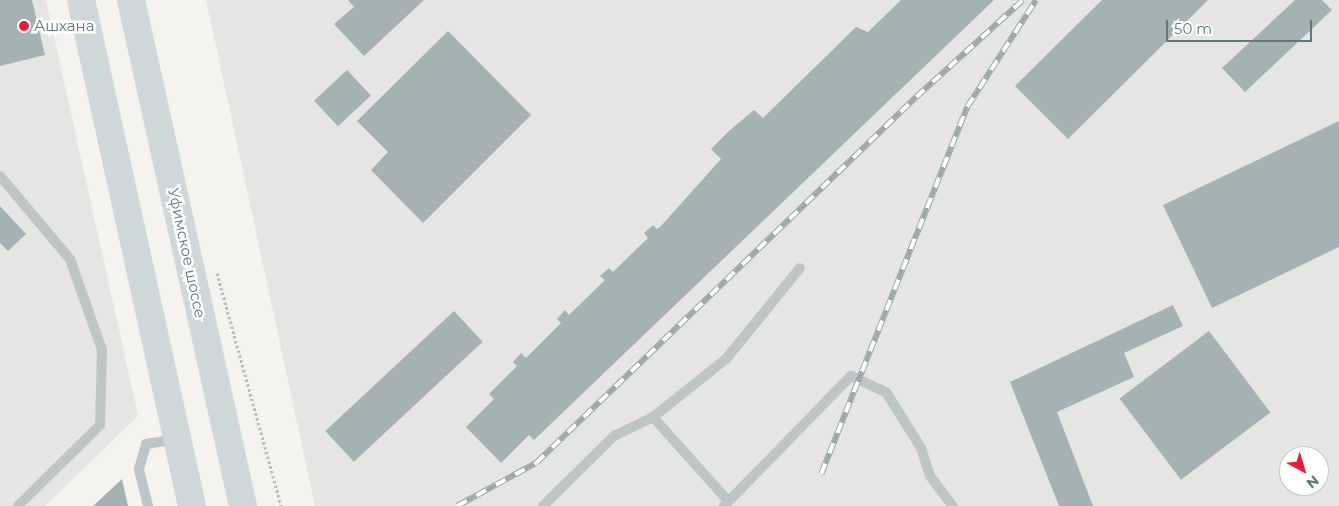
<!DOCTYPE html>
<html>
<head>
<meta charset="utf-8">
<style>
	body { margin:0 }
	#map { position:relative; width:1339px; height:506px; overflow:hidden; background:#f5f3f0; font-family:Montserrat,sans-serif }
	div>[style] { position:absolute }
	.built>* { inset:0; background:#e5e5e4 }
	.building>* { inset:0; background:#a4b2b3; transform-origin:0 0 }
	.path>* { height:3px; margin-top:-1.5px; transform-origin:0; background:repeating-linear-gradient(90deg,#b7bcbd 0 2.5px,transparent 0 5px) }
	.lane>* { height:10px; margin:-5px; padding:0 5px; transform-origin:5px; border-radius:5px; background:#bdc5c6 }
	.primary>* { height:28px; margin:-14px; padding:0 14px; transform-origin:14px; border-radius:14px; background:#cfd8d8 }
	.rail>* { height:5.5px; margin-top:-2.75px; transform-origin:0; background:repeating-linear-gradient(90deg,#fff 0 11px,#9ca8aa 0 22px); box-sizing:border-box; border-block:1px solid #9ca8aa }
	.dots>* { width:14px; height:14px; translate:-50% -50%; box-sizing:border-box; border:2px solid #fff; border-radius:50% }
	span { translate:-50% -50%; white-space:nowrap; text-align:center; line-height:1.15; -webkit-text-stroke:5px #fff; paint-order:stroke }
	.poi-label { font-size:15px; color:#5e7a7d }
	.left { translate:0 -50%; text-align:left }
	.street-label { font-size:15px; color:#5e7a7d }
	.north { position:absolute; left:1279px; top:446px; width:50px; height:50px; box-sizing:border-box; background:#fff; border:1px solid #bfcacb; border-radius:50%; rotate:141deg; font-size:14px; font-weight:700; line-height:20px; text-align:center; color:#5e7a7d }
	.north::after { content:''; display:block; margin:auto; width:18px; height:22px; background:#ea1b32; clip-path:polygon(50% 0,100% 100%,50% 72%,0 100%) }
	.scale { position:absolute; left:1166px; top:20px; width:146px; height:22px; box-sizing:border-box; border:2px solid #5e7a7d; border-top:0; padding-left:6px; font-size:15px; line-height:18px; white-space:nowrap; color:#5e7a7d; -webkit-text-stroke:4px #fff; paint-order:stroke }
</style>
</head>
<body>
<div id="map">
	<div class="built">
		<i style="clip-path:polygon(0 0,46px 0,138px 416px,45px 506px,0 506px)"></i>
		<i style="clip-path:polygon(evenodd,206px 0,1339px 0,1339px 506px,315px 506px,206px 0,1289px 456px,1319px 456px,1319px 486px,1289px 486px,1289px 456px)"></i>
	</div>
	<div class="building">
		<i style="clip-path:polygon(0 0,32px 0,45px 55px,0 66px)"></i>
		<i style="clip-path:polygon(348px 0,424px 0,364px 56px,334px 24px,354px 7px)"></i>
		<i style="clip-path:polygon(901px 0,994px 0,534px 440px,529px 435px,501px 463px,466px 427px,494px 399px,489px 394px,517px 366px,513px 362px,521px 353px,526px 358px,561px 323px,557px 319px,565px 310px,569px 315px,605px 280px,600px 276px,609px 268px,613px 272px,648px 238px,644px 233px,653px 225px,657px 229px,661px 226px,721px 159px,711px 149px,729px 131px,754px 110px,763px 118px,856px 27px,868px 32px)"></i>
		<i style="clip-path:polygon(1102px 0,1208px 0,1068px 139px,1015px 86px)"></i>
		<i style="clip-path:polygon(1295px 0,1322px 0,1332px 10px,1245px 92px,1222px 68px)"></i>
		<i style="clip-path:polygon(448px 31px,531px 115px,423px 223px,371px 170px,388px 152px,357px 121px)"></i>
		<i style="left:347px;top:70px;width:35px;height:45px;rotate:47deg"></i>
		<i style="clip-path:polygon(1339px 121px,1339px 247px,1212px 308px,1163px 205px)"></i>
		<i style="clip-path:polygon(0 206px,26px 234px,8px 251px,0 243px)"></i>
		<i style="clip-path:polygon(1173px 305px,1183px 326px,1124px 353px,1134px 377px,1057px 412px,1093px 506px,1059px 506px,1010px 382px)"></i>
		<i style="left:454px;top:311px;width:42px;height:176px;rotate:47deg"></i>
		<i style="left:1209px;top:331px;width:102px;height:112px;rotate:53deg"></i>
		<i style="clip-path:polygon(122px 479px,128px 506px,93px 506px)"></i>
	</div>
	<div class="path">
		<i style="left:217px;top:273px;width:242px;rotate:74.6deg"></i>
	</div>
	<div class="lane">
		<i style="left:0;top:176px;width:109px;rotate:49.9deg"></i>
		<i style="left:70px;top:259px;width:96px;rotate:70.6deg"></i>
		<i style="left:102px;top:350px;width:75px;rotate:91.5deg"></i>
		<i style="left:100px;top:425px;width:115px;rotate:135.4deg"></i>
		<i style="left:653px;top:417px;width:93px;rotate:-38.5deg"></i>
		<i style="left:726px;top:359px;width:117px;rotate:-50.9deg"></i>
		<i style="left:148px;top:506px;width:38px;rotate:-104deg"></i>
		<i style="left:139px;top:469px;width:26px;rotate:-74deg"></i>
		<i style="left:146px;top:444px;width:30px;rotate:-9deg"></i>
		<i style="left:543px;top:506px;width:100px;rotate:-44.6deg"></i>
		<i style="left:614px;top:436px;width:43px;rotate:-26deg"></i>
		<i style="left:653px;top:417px;width:113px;rotate:48.2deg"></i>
		<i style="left:724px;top:506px;width:182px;rotate:-45.7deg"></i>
		<i style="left:851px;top:376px;width:38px;rotate:25deg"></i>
		<i style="left:886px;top:392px;width:66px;rotate:58deg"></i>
		<i style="left:921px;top:448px;width:29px;rotate:72deg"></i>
		<i style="left:930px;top:476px;width:38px;rotate:53deg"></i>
	</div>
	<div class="primary">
		<i style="left:81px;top:0;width:518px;rotate:77.63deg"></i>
		<i style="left:131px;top:0;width:518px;rotate:77.52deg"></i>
	</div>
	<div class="rail">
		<i style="left:821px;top:474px;width:395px;rotate:-68.3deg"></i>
		<i style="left:967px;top:107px;width:127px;rotate:-57.2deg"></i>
		<i style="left:457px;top:506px;width:90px;rotate:-28.6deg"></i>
		<i style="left:536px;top:463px;width:528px;rotate:-43.92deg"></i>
		<i style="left:916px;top:97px;width:144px;rotate:-42.2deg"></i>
	</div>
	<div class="dots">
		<i style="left:24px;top:26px;background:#ea1b32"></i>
	</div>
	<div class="poi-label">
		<span class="left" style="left:34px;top:26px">Ашхана</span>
	</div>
	<div class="street-label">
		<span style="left:187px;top:253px;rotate:78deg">Уфимское шоссе</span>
	</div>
	<div class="north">N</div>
	<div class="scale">50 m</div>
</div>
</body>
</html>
